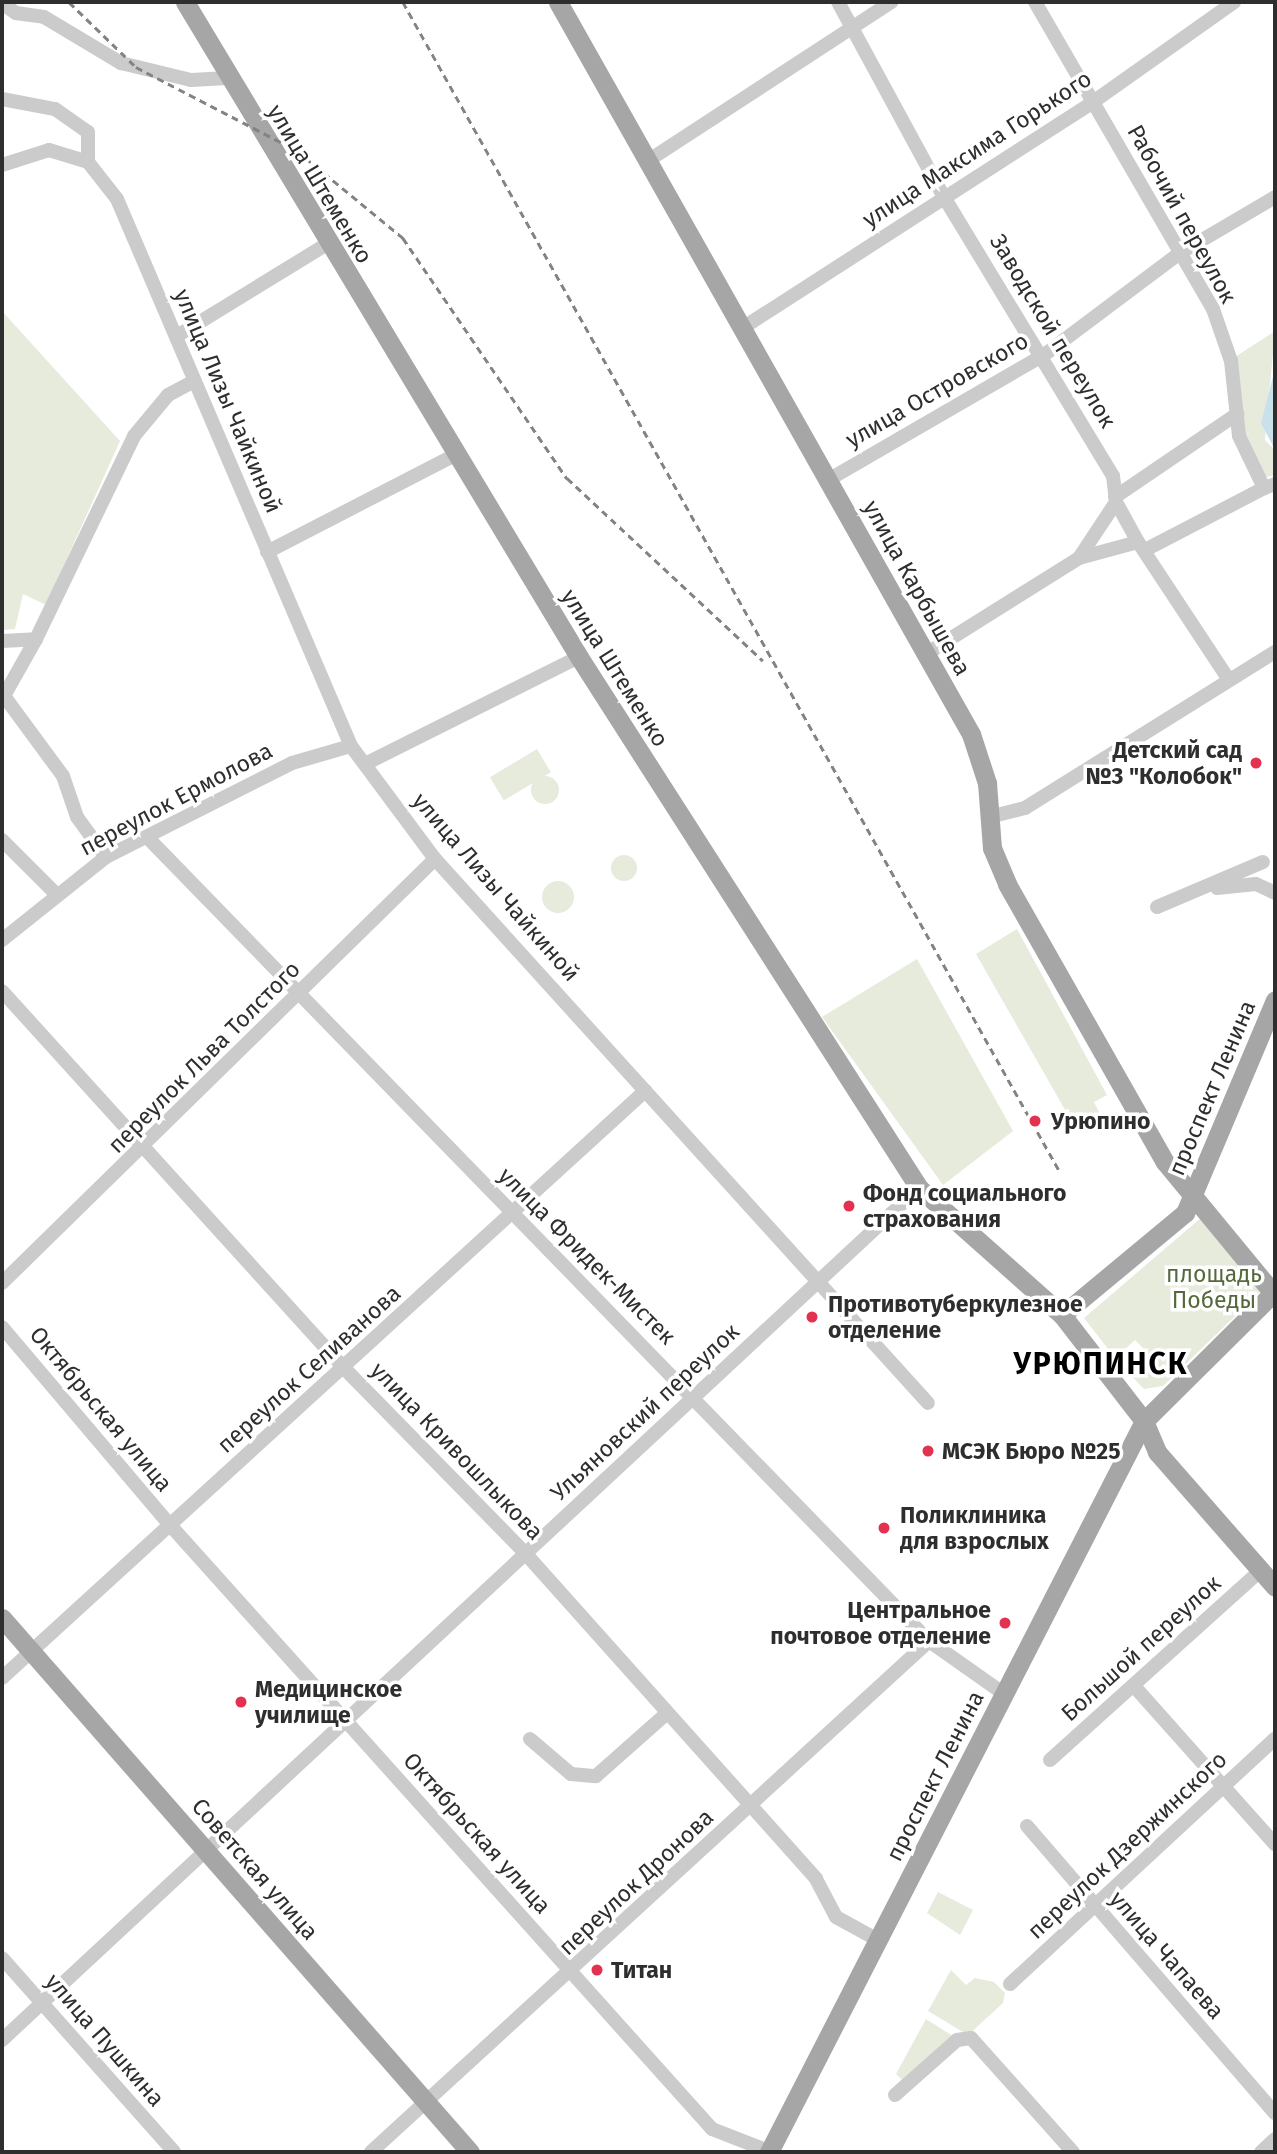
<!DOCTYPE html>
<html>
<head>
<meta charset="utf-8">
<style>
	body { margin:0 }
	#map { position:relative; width:1277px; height:2154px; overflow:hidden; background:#fff; font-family:"Fira Sans",sans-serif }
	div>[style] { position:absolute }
	.green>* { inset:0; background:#e6ebdc; transform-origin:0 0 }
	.round { border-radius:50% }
	.water>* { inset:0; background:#c8e1eb }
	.minor>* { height:14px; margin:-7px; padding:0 7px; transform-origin:7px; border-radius:7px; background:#cbcbcb }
	.major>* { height:19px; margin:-9.5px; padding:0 9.5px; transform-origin:9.5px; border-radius:9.5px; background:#a6a6a6 }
	.rail>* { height:2.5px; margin-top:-1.25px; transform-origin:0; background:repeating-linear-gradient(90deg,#838383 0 7px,transparent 0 12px) }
	.dots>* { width:19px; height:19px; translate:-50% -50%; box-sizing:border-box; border:4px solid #fff; border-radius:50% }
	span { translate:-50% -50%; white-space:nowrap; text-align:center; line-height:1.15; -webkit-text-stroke:7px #fff; paint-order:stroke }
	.street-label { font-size:23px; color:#2e2e2e }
	.poi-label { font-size:23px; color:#2e2e2e; font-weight:700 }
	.right { translate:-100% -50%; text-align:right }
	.left { translate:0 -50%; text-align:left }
	.park-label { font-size:23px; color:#55693c }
	.district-label { font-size:30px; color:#000; font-weight:700; letter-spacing:2px }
	.frame { position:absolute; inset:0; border:4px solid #2e2e2e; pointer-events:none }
</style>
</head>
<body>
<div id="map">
	<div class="green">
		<i style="clip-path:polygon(2px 311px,120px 441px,46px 605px,23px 594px,15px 629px,2px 630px)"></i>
		<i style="clip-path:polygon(1275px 331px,1265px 440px,1275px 450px,1275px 475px,1263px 478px,1243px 435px,1235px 357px)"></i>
		<i style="left:537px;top:749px;width:27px;height:55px;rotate:59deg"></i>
		<i class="round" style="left:531px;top:776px;width:28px;height:28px"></i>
		<i class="round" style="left:611px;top:855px;width:26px;height:26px"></i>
		<i class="round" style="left:542px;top:881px;width:32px;height:32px"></i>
		<i style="clip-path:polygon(1017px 929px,1107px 1095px,1094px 1102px,1101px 1116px,1076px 1129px,976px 954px)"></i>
		<i style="clip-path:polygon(917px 959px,1013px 1131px,943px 1185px,822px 1017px)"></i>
		<i style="clip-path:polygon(1202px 1217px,1260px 1292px,1163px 1386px,1144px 1389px,1124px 1368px,1144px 1349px,1135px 1340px,1115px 1358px,1084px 1318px)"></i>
		<i style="clip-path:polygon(938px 1892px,973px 1910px,960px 1935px,927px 1913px)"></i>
		<i style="clip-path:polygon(951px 1970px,966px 1985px,975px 1978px,994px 1982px,1005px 1993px,1003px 2003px,968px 2035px,928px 2011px)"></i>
		<i style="clip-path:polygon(926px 2019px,953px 2036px,903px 2081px,896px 2074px)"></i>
	</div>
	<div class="water">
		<i style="clip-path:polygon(1275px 369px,1275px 450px,1261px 423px)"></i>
	</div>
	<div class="minor">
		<i style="left:838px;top:2px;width:222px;rotate:61.5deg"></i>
		<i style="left:944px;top:197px;width:326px;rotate:58.8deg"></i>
		<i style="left:1113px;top:476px;width:26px;rotate:83deg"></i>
		<i style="left:1116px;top:502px;width:46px;rotate:61.2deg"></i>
		<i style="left:1138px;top:542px;width:165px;rotate:56.6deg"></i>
		<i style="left:1035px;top:2px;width:355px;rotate:59.9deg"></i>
		<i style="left:1213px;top:309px;width:55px;rotate:70.9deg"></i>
		<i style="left:1231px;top:361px;width:75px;rotate:83.9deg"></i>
		<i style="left:1239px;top:436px;width:58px;rotate:64.3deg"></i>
		<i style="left:1264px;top:488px;width:12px;rotate:-20deg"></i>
		<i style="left:2px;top:3px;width:17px;rotate:36deg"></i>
		<i style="left:16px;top:13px;width:28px;rotate:8deg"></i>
		<i style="left:44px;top:17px;width:90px;rotate:30.9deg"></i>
		<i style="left:121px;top:63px;width:72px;rotate:13.7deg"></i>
		<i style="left:191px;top:80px;width:37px;rotate:-3deg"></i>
		<i style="left:2px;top:99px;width:54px;rotate:10.7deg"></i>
		<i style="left:55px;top:109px;width:40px;rotate:34.9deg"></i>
		<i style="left:88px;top:132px;width:30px;rotate:90deg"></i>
		<i style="left:88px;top:162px;width:47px;rotate:51.9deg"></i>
		<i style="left:117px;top:199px;width:595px;rotate:66.84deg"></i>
		<i style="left:351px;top:746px;width:141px;rotate:53.4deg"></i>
		<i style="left:435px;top:859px;width:734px;rotate:47.82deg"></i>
		<i style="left:646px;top:162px;width:293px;rotate:-33.1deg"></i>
		<i style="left:2px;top:165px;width:49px;rotate:-17.7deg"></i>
		<i style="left:49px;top:150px;width:41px;rotate:17.1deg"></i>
		<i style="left:741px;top:329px;width:419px;rotate:-32.8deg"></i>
		<i style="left:1093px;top:102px;width:173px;rotate:-35.3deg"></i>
		<i style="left:177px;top:336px;width:176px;rotate:-31.5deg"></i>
		<i style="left:828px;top:480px;width:250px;rotate:-30.1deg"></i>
		<i style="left:1044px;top:355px;width:170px;rotate:-36.9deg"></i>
		<i style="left:1180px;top:253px;width:110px;rotate:-30.5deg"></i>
		<i style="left:1115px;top:497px;width:148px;rotate:-34.2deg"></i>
		<i style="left:1147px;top:549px;width:132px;rotate:-27.5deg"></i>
		<i style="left:267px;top:552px;width:212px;rotate:-27.3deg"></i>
		<i style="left:1079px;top:558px;width:61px;rotate:-15.2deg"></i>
		<i style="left:36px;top:639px;width:65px;rotate:119.3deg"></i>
		<i style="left:4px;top:696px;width:99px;rotate:53.6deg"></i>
		<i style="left:63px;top:776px;width:43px;rotate:71.1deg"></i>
		<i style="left:77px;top:817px;width:49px;rotate:54.1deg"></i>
		<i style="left:2px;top:641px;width:34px;rotate:-3deg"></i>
		<i style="left:36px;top:639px;width:225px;rotate:-64.2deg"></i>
		<i style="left:134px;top:436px;width:53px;rotate:-50.3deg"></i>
		<i style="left:168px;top:395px;width:30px;rotate:-28deg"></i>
		<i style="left:926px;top:654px;width:181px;rotate:-32.1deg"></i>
		<i style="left:1079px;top:558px;width:67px;rotate:-56.5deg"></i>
		<i style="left:365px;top:764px;width:239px;rotate:-26.6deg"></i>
		<i style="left:989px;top:817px;width:37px;rotate:-14deg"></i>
		<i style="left:1025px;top:808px;width:295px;rotate:-32deg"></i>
		<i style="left:148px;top:838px;width:1120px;rotate:45.8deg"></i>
		<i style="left:929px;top:1641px;width:92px;rotate:35.2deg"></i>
		<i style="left:2px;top:840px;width:75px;rotate:45deg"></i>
		<i style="left:1217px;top:888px;width:39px;rotate:-6deg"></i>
		<i style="left:1256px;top:884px;width:21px;rotate:25deg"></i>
		<i style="left:1157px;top:907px;width:115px;rotate:-23deg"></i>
		<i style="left:2px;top:940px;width:133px;rotate:-38.6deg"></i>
		<i style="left:106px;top:857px;width:208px;rotate:-26.8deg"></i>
		<i style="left:292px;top:763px;width:61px;rotate:-16.1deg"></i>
		<i style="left:2px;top:991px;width:509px;rotate:47.79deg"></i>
		<i style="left:344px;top:1368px;width:259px;rotate:45.6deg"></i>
		<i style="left:525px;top:1553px;width:437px;rotate:48.2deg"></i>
		<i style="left:816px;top:1879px;width:43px;rotate:62.2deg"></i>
		<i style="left:836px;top:1917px;width:48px;rotate:28.7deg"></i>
		<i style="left:2px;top:1283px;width:606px;rotate:-44.4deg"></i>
		<i style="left:2px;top:1327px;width:261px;rotate:49.7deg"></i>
		<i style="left:171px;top:1526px;width:810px;rotate:48.1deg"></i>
		<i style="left:712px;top:2129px;width:63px;rotate:21.3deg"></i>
		<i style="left:2px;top:1678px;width:871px;rotate:-42.39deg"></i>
		<i style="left:1134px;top:1686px;width:212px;rotate:48.3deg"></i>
		<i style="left:530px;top:1739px;width:54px;rotate:40.5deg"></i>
		<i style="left:571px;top:1774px;width:25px;rotate:5deg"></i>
		<i style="left:596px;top:1776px;width:92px;rotate:-41.5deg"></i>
		<i style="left:1050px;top:1760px;width:284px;rotate:-42deg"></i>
		<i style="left:1027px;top:1826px;width:379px;rotate:49.2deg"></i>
		<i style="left:2px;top:1958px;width:259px;rotate:48.4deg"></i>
		<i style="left:1010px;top:1984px;width:361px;rotate:-42.8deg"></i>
		<i style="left:2px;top:2040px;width:1252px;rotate:-42.9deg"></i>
		<i style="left:895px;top:2095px;width:83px;rotate:-41.6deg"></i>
		<i style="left:957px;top:2040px;width:14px;rotate:-8deg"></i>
		<i style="left:971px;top:2038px;width:153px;rotate:48.2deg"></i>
		<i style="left:371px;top:2152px;width:757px;rotate:-42.48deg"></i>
		<i style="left:1261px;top:2152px;width:19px;rotate:-43deg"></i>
	</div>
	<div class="major">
		<i style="left:185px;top:2px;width:764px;rotate:58.97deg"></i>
		<i style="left:579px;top:657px;width:631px;rotate:57.37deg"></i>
		<i style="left:919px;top:1188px;width:191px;rotate:41.6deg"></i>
		<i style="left:1062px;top:1315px;width:134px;rotate:52.3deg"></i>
		<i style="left:1144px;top:1421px;width:34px;rotate:67deg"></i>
		<i style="left:1157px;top:1452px;width:179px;rotate:48.8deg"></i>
		<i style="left:558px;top:2px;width:840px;rotate:60.57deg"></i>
		<i style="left:971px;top:734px;width:52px;rotate:71.9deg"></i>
		<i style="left:987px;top:783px;width:65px;rotate:85.6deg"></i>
		<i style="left:992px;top:848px;width:39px;rotate:67deg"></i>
		<i style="left:1007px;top:884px;width:320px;rotate:60.4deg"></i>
		<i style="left:1165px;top:1162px;width:170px;rotate:50.5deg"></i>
		<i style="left:1273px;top:1293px;width:182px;rotate:135.2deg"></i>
		<i style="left:1144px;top:1421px;width:822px;rotate:117.16deg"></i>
		<i style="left:1062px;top:1315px;width:160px;rotate:-39.7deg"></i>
		<i style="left:1185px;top:1213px;width:231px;rotate:-67.1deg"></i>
		<i style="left:2px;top:1618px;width:710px;rotate:48.77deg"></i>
	</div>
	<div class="rail">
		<i style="left:69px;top:2px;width:93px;rotate:44.1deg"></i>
		<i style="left:136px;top:67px;width:180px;rotate:27.4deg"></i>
		<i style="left:296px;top:150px;width:139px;rotate:39.4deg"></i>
		<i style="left:403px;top:238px;width:291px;rotate:55.7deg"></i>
		<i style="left:567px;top:478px;width:268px;rotate:43deg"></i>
		<i style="left:403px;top:2px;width:1342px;rotate:60.68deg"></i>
	</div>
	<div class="dots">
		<i style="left:1256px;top:763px;background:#e33250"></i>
		<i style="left:1035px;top:1121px;background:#e33250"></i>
		<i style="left:849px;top:1206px;background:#e33250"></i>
		<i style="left:812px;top:1317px;background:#e33250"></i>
		<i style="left:928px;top:1451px;background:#e33250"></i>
		<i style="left:884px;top:1528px;background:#e33250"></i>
		<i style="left:1005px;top:1623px;background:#e33250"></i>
		<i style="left:241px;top:1702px;background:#e33250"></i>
		<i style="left:597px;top:1970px;background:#e33250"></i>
	</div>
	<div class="street-label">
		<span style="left:977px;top:149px;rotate:-33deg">улица Максима Горького</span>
		<span style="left:320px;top:184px;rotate:59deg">улица Штеменко</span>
		<span style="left:1182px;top:214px;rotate:61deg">Рабочий переулок</span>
		<span style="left:1053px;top:331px;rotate:59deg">Заводской переулок</span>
		<span style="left:937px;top:390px;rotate:-30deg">улица Островского</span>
		<span style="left:228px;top:401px;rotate:67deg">улица Лизы Чайкиной</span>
		<span style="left:917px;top:588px;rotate:61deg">улица Карбышева</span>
		<span style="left:615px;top:668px;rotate:58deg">улица Штеменко</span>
		<span style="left:176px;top:799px;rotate:-28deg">переулок Ермолова</span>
		<span style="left:496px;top:887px;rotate:49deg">улица Лизы Чайкиной</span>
		<span style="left:204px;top:1057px;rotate:-45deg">переулок Льва Толстого</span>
		<span style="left:1212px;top:1088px;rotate:-67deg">проспект Ленина</span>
		<span style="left:587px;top:1256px;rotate:45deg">улица Фридек-Мистек</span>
		<span style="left:309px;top:1369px;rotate:-42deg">переулок Селиванова</span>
		<span style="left:101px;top:1409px;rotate:50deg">Октябрьская улица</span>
		<span style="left:645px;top:1412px;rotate:-43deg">Ульяновский переулок</span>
		<span style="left:457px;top:1451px;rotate:46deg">улица Кривошлыкова</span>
		<span style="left:1141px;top:1648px;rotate:-42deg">Большой переулок</span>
		<span style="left:935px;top:1776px;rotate:-63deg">проспект Ленина</span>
		<span style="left:477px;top:1833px;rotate:48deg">Октябрьская улица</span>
		<span style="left:1127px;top:1845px;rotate:-43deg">переулок Дзержинского</span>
		<span style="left:255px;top:1869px;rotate:49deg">Советская улица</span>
		<span style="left:636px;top:1882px;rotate:-43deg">переулок Дронова</span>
		<span style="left:1167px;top:1955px;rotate:49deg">улица Чапаева</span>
		<span style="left:105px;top:2040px;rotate:49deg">улица Пушкина</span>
	</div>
	<div class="poi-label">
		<span class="right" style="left:1242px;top:763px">Детский сад<br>№3 "Колобок"</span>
		<span class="left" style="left:1051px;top:1121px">Урюпино</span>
		<span class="left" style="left:863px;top:1206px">Фонд социального<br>страхования</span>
		<span class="left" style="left:828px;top:1317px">Противотуберкулезное<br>отделение</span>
		<span class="left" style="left:942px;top:1451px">МСЭК Бюро №25</span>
		<span class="left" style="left:900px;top:1528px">Поликлиника<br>для взрослых</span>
		<span class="right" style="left:991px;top:1623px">Центральное<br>почтовое отделение</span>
		<span class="left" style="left:255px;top:1702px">Медицинское<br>училище</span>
		<span class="left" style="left:611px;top:1970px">Титан</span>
	</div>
	<div class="park-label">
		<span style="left:1214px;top:1287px">площадь<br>Победы</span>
	</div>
	<div class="district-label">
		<span style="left:1101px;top:1364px">УРЮПИНСК</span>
	</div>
	<div class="frame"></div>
</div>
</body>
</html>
